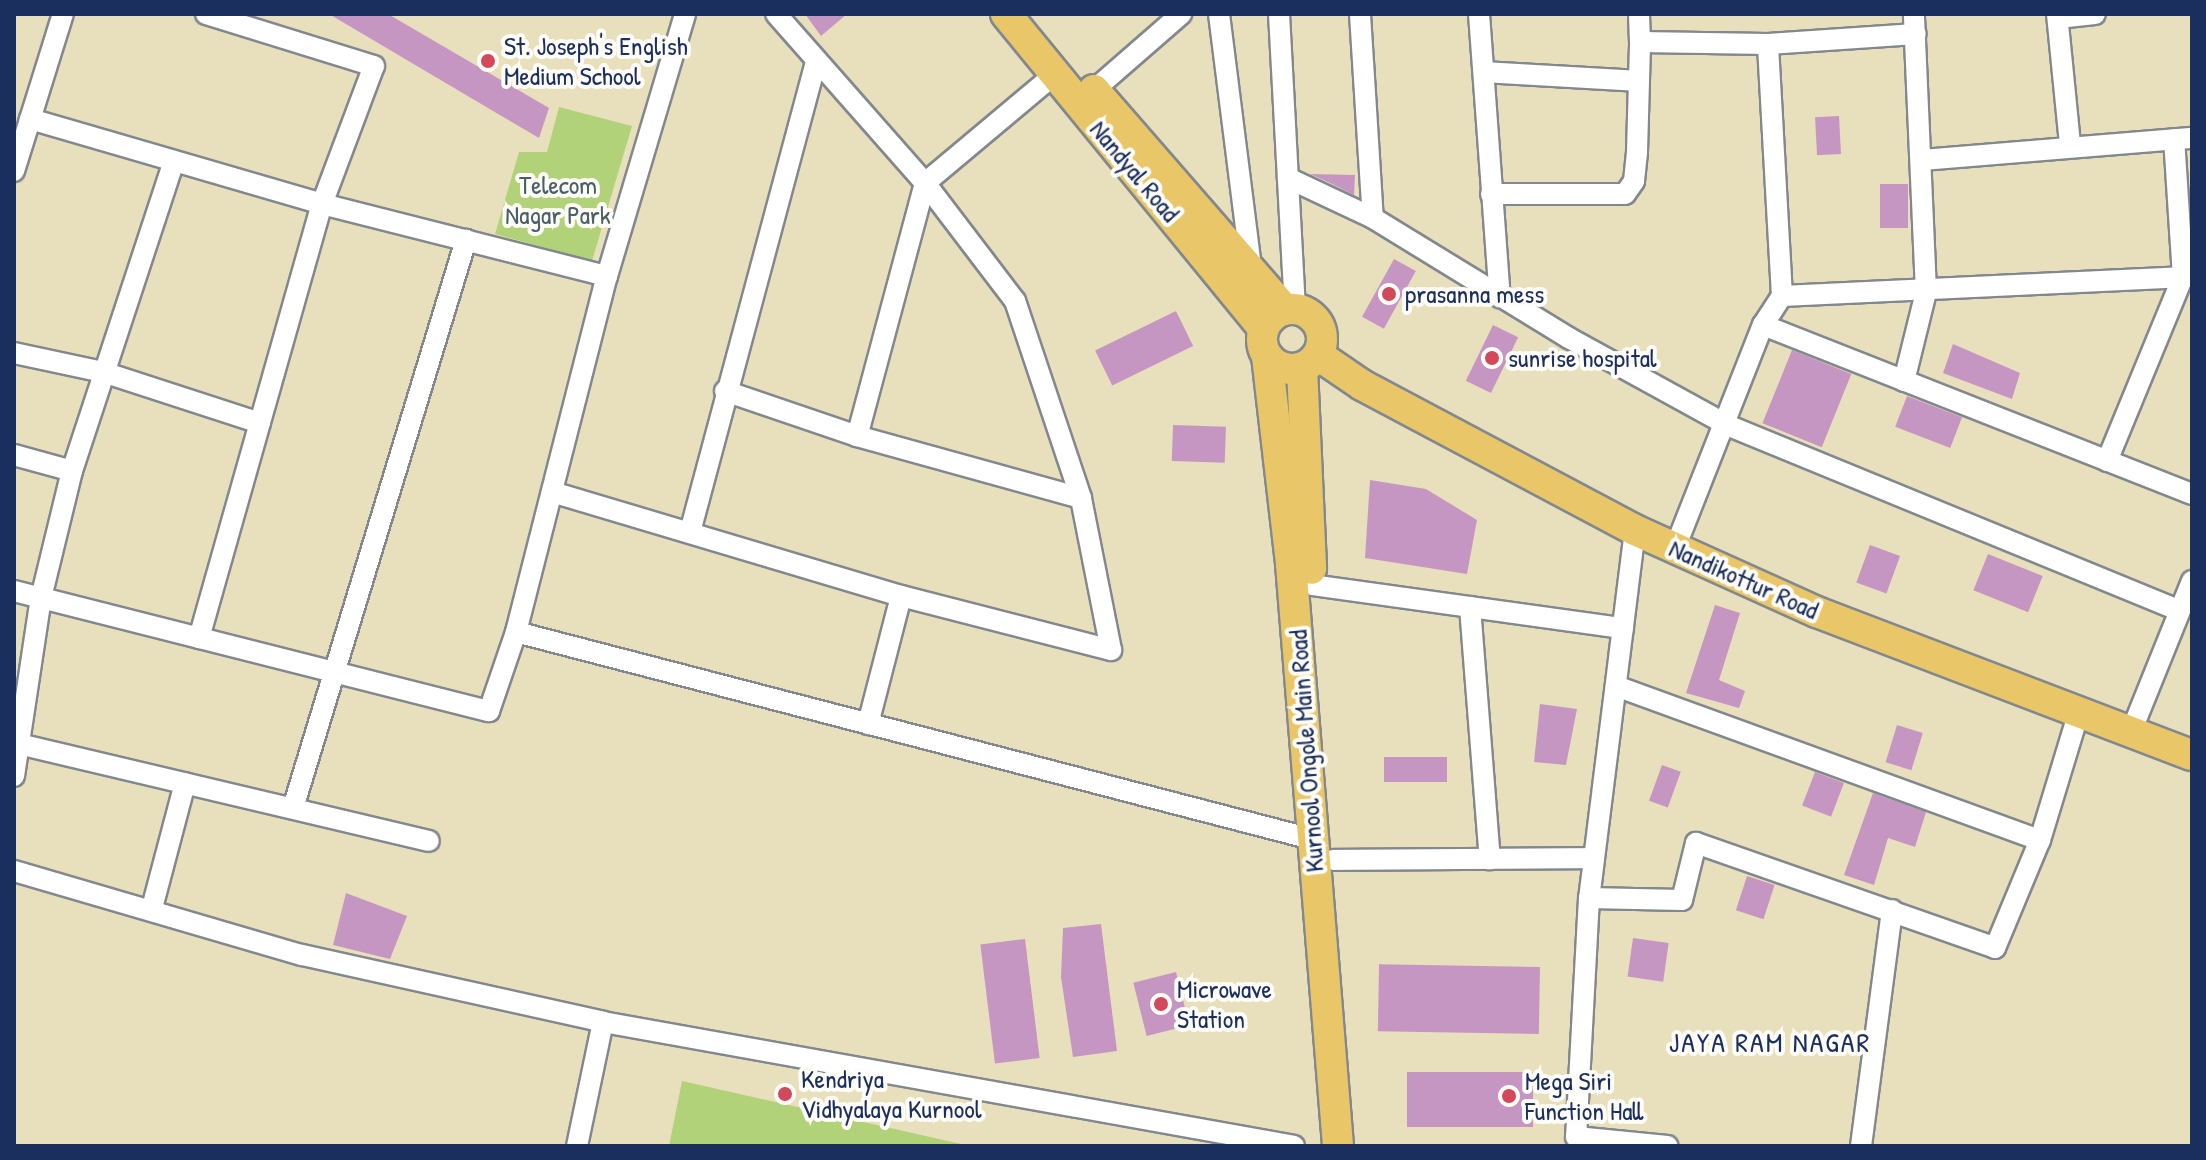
<!DOCTYPE html>
<html>
<head>
<meta charset="utf-8">
<style>
	body { margin:0 }
	#map { position:relative; width:2206px; height:1160px; overflow:hidden; background:#e8e0bc; font-family:"Patrick Hand",sans-serif }
	div>[style] { position:absolute }
	.green>* { inset:0; background:#b2d279 }
	.building>* { inset:0; background:#c696c2; transform-origin:0 0 }
	.roads { filter:drop-shadow(2px 0 #82888d) drop-shadow(-2px 0 #82888d) drop-shadow(0 2px #82888d) drop-shadow(0 -2px #82888d) }
	.street>* { height:20px; margin:-10px; padding:0 10px; transform-origin:10px; border-radius:10px; background:#fff }
	.primary>* { height:30px; margin:-15px; padding:0 15px; transform-origin:15px; border-radius:15px; background:#e9c769 }
	.primary>.ring { margin:-15px; padding:0; box-sizing:content-box; background:none; border:30px solid #e9c769; border-radius:50% }
	.dots>* { width:22px; height:22px; translate:-50% -50%; box-sizing:border-box; border:4px solid #fdfcf7; border-radius:50% }
	span { translate:-50% -50%; white-space:nowrap; text-align:center; line-height:1.15; -webkit-text-stroke:8px #fdfcf7; paint-order:stroke }
	.poi-label { font-size:26px; color:#1b2f5e }
	.left { translate:0 -50%; text-align:left }
	.street-label { font-size:26px; color:#1b2f5e }
	.park-label { font-size:26px; color:#486066 }
	.neighbourhood-label { font-size:28px; color:#1b2f5e; letter-spacing:2px }
	.frame { position:absolute; inset:0; border:16px solid #1b2f5e; pointer-events:none }
</style>
</head>
<body>
<div id="map">
	<div class="green">
		<i style="clip-path:polygon(559px 107px,632px 126px,592px 261px,495px 234px,519px 152px,547px 152px)"></i>
		<i style="clip-path:polygon(682px 1081px,970px 1146px,669px 1146px)"></i>
	</div>
	<div class="building">
		<i style="clip-path:polygon(329px 14px,388px 14px,549px 108px,539px 138px)"></i>
		<i style="clip-path:polygon(805px 14px,847px 14px,821px 36px)"></i>
		<i style="left:1839px;top:116px;width:38px;height:24px;rotate:87deg"></i>
		<i style="clip-path:polygon(1310px 174px,1355px 175px,1354px 195px,1330px 183px)"></i>
		<i style="left:1880px;top:184px;width:28px;height:44px"></i>
		<i style="left:1394px;top:259px;width:25px;height:66px;rotate:29deg"></i>
		<i style="left:1176px;top:311px;width:39px;height:90px;rotate:64deg"></i>
		<i style="left:1493px;top:325px;width:28px;height:62px;rotate:26deg"></i>
		<i style="clip-path:polygon(1953px 344px,2020px 373px,2012px 399px,1943px 373px)"></i>
		<i style="left:1792px;top:350px;width:64px;height:79px;rotate:22deg"></i>
		<i style="left:1907px;top:396px;width:59px;height:33px;rotate:21deg"></i>
		<i style="left:1173px;top:425px;width:53px;height:36px;rotate:2deg"></i>
		<i style="clip-path:polygon(1370px 480px,1426px 489px,1477px 520px,1467px 574px,1365px 558px)"></i>
		<i style="left:1870px;top:545px;width:32px;height:40px;rotate:20deg"></i>
		<i style="left:1988px;top:554px;width:59px;height:39px;rotate:22deg"></i>
		<i style="clip-path:polygon(1715px 605px,1740px 613px,1719px 680px,1745px 691px,1739px 708px,1686px 693px)"></i>
		<i style="clip-path:polygon(1540px 704px,1577px 709px,1566px 765px,1534px 762px)"></i>
		<i style="left:1897px;top:725px;width:27px;height:39px;rotate:17deg"></i>
		<i style="left:1384px;top:757px;width:63px;height:25px"></i>
		<i style="left:1662px;top:765px;width:20px;height:38px;rotate:20deg"></i>
		<i style="left:1815px;top:772px;width:31px;height:36px;rotate:21deg"></i>
		<i style="clip-path:polygon(1873px 793px,1926px 812px,1915px 847px,1888px 838px,1874px 885px,1844px 875px)"></i>
		<i style="left:1747px;top:876px;width:29px;height:36px;rotate:18deg"></i>
		<i style="clip-path:polygon(346px 893px,407px 916px,390px 959px,333px 945px)"></i>
		<i style="clip-path:polygon(1101px 924px,1117px 1051px,1073px 1057px,1061px 977px,1063px 928px)"></i>
		<i style="left:1633px;top:938px;width:36px;height:39px;rotate:8deg"></i>
		<i style="left:1025px;top:939px;width:120px;height:45px;rotate:83deg"></i>
		<i style="left:1540px;top:967px;width:67px;height:161px;rotate:91deg"></i>
		<i style="left:1176px;top:972px;width:55px;height:44px;rotate:76deg"></i>
		<i style="left:1533px;top:1072px;width:55px;height:126px;rotate:90deg"></i>
	</div>
	<div class="roads">
		<div class="street">
			<i style="left:1219px;top:14px;width:256px;rotate:82.8deg"></i>
			<i style="left:1279px;top:14px;width:295px;rotate:86.9deg"></i>
			<i style="left:1360px;top:14px;width:204px;rotate:86.4deg"></i>
			<i style="left:1479px;top:14px;width:284px;rotate:85.8deg"></i>
			<i style="left:1639px;top:14px;width:28px;rotate:88deg"></i>
			<i style="left:1640px;top:42px;width:128px;rotate:0.9deg"></i>
			<i style="left:1768px;top:44px;width:148px;rotate:-3.9deg"></i>
			<i style="left:2057px;top:14px;width:132px;rotate:84.3deg"></i>
			<i style="left:2058px;top:18px;width:37px;rotate:-6deg"></i>
			<i style="left:1484px;top:72px;width:155px;rotate:3.3deg"></i>
			<i style="left:1055px;top:74px;width:170px;rotate:140deg"></i>
			<i style="left:925px;top:183px;width:262px;rotate:105deg"></i>
			<i style="left:857px;top:436px;width:232px;rotate:15.5deg"></i>
			<i style="left:1094px;top:90px;width:116px;rotate:-41.1deg"></i>
			<i style="left:30px;top:119px;width:304px;rotate:16.2deg"></i>
			<i style="left:322px;top:204px;width:294px;rotate:14.2deg"></i>
			<i style="left:1923px;top:160px;width:270px;rotate:-4.7deg"></i>
			<i style="left:14px;top:171px;width:164px;rotate:-72.7deg"></i>
			<i style="left:1288px;top:178px;width:94px;rotate:25.2deg"></i>
			<i style="left:1373px;top:218px;width:230px;rotate:31.5deg"></i>
			<i style="left:1569px;top:338px;width:180px;rotate:28.8deg"></i>
			<i style="left:1727px;top:425px;width:488px;rotate:22.3deg"></i>
			<i style="left:1491px;top:194px;width:134px"></i>
			<i style="left:1625px;top:194px;width:16px;rotate:-55deg"></i>
			<i style="left:1634px;top:181px;width:29px;rotate:-84deg"></i>
			<i style="left:1637px;top:152px;width:110px;rotate:-88.4deg"></i>
			<i style="left:1782px;top:296px;width:410px;rotate:-2.7deg"></i>
			<i style="left:1763px;top:325px;width:461px;rotate:21.5deg"></i>
			<i style="left:14px;top:353px;width:91px;rotate:12.1deg"></i>
			<i style="left:103px;top:372px;width:165px;rotate:18deg"></i>
			<i style="left:1904px;top:381px;width:92px;rotate:-76.1deg"></i>
			<i style="left:1926px;top:292px;width:278px;rotate:-92.5deg"></i>
			<i style="left:725px;top:391px;width:139px;rotate:18.8deg"></i>
			<i style="left:14px;top:455px;width:60px;rotate:15.4deg"></i>
			<i style="left:2107px;top:461px;width:199px;rotate:-67.6deg"></i>
			<i style="left:2183px;top:277px;width:138px;rotate:-93.7deg"></i>
			<i style="left:552px;top:492px;width:364px;rotate:16.6deg"></i>
			<i style="left:901px;top:596px;width:217px;rotate:14.4deg"></i>
			<i style="left:1111px;top:650px;width:155px;rotate:-101.2deg"></i>
			<i style="left:1081px;top:498px;width:208px;rotate:-108.5deg"></i>
			<i style="left:1015px;top:301px;width:148px;rotate:-127.3deg"></i>
			<i style="left:925px;top:183px;width:225px;rotate:-131.4deg"></i>
			<i style="left:1635px;top:530px;width:371px;rotate:97.1deg"></i>
			<i style="left:1589px;top:898px;width:239px;rotate:93.1deg"></i>
			<i style="left:1576px;top:1137px;width:92px;rotate:5.6deg"></i>
			<i style="left:690px;top:532px;width:488px;rotate:-75deg"></i>
			<i style="left:1675px;top:548px;width:240px;rotate:-68.5deg"></i>
			<i style="left:1763px;top:325px;width:35px;rotate:-57deg"></i>
			<i style="left:1782px;top:296px;width:252px;rotate:-93.2deg"></i>
			<i style="left:1312px;top:585px;width:314px;rotate:7.9deg"></i>
			<i style="left:14px;top:591px;width:490px;rotate:14.2deg"></i>
			<i style="left:489px;top:711px;width:83px;rotate:-71.1deg"></i>
			<i style="left:516px;top:632px;width:367px;rotate:-75.7deg"></i>
			<i style="left:607px;top:276px;width:273px;rotate:-73.4deg"></i>
			<i style="left:1470px;top:607px;width:253px;rotate:85.5deg"></i>
			<i style="left:516px;top:632px;width:822px;rotate:14.58deg"></i>
			<i style="left:199px;top:638px;width:451px;rotate:-74.2deg"></i>
			<i style="left:322px;top:204px;width:147px;rotate:-69.4deg"></i>
			<i style="left:374px;top:66px;width:176px;rotate:-162.8deg"></i>
			<i style="left:1616px;top:686px;width:451px;rotate:20deg"></i>
			<i style="left:868px;top:724px;width:132px;rotate:-75.5deg"></i>
			<i style="left:2131px;top:732px;width:163px;rotate:-68deg"></i>
			<i style="left:19px;top:744px;width:421px;rotate:13.3deg"></i>
			<i style="left:14px;top:776px;width:180px;rotate:-81.4deg"></i>
			<i style="left:41px;top:598px;width:131px;rotate:-76.3deg"></i>
			<i style="left:72px;top:471px;width:326px;rotate:-71.8deg"></i>
			<i style="left:293px;top:808px;width:594px;rotate:-73.06deg"></i>
			<i style="left:1333px;top:860px;width:261px;rotate:-0.4deg"></i>
			<i style="left:14px;top:871px;width:300px;rotate:16.3deg"></i>
			<i style="left:302px;top:955px;width:308px;rotate:12.5deg"></i>
			<i style="left:1589px;top:898px;width:93px;rotate:1.2deg"></i>
			<i style="left:1682px;top:900px;width:59px;rotate:-76.2deg"></i>
			<i style="left:1696px;top:843px;width:317px;rotate:19.3deg"></i>
			<i style="left:1995px;top:948px;width:117px;rotate:-67.4deg"></i>
			<i style="left:2040px;top:840px;width:134px;rotate:-73.1deg"></i>
			<i style="left:152px;top:908px;width:129px;rotate:-75.2deg"></i>
			<i style="left:577px;top:1146px;width:127px;rotate:-78.2deg"></i>
			<i style="left:603px;top:1022px;width:702px;rotate:10.17deg"></i>
			<i style="left:1861px;top:1146px;width:238px;rotate:-82.5deg"></i>
		</div>
		<div class="primary">
			<i style="left:1006px;top:14px;width:406px;rotate:50.7deg"></i>
			<i style="left:1094px;top:90px;width:291px;rotate:49deg"></i>
			<i class="ring" style="left:1262px;top:309px;width:30px;height:30px"></i>
			<i style="left:1318px;top:355px;width:53px;rotate:34.3deg"></i>
			<i style="left:1362px;top:385px;width:309px;rotate:28deg"></i>
			<i style="left:1635px;top:530px;width:200px;rotate:24.3deg"></i>
			<i style="left:1817px;top:612px;width:401px;rotate:20.9deg"></i>
			<i style="left:1267px;top:356px;width:209px;rotate:83.4deg"></i>
			<i style="left:1291px;top:564px;width:584px;rotate:85.38deg"></i>
			<i style="left:1302px;top:368px;width:201px;rotate:87.4deg"></i>
		</div>
	</div>
	<div class="dots">
		<i style="left:488px;top:61px;background:#d1495b"></i>
		<i style="left:1389px;top:294px;background:#d1495b"></i>
		<i style="left:1492px;top:358px;background:#d1495b"></i>
		<i style="left:1161px;top:1004px;background:#d1495b"></i>
		<i style="left:785px;top:1094px;background:#d1495b"></i>
		<i style="left:1509px;top:1096px;background:#d1495b"></i>
	</div>
	<div class="poi-label">
		<span class="left" style="left:504px;top:61px">St. Joseph's English<br>Medium School</span>
		<span class="left" style="left:1405px;top:294px">prasanna mess</span>
		<span class="left" style="left:1508px;top:358px">sunrise hospital</span>
		<span class="left" style="left:1177px;top:1004px">Microwave<br>Station</span>
		<span class="left" style="left:801px;top:1094px">Kendriya<br>Vidhyalaya Kurnool</span>
		<span class="left" style="left:1525px;top:1096px">Mega Siri<br>Function Hall</span>
	</div>
	<div class="street-label">
		<span style="left:1135px;top:171px;rotate:50deg">Nandyal Road</span>
		<span style="left:1744px;top:579px;rotate:24deg">Nandikottur Road</span>
		<span style="left:1306px;top:751px;rotate:-94deg">Kurnool Ongole Main Road</span>
	</div>
	<div class="park-label">
		<span style="left:558px;top:200px">Telecom<br>Nagar Park</span>
	</div>
	<div class="neighbourhood-label">
		<span style="left:1770px;top:1042px">JAYA RAM NAGAR</span>
	</div>
	<div class="frame"></div>
</div>
</body>
</html>
